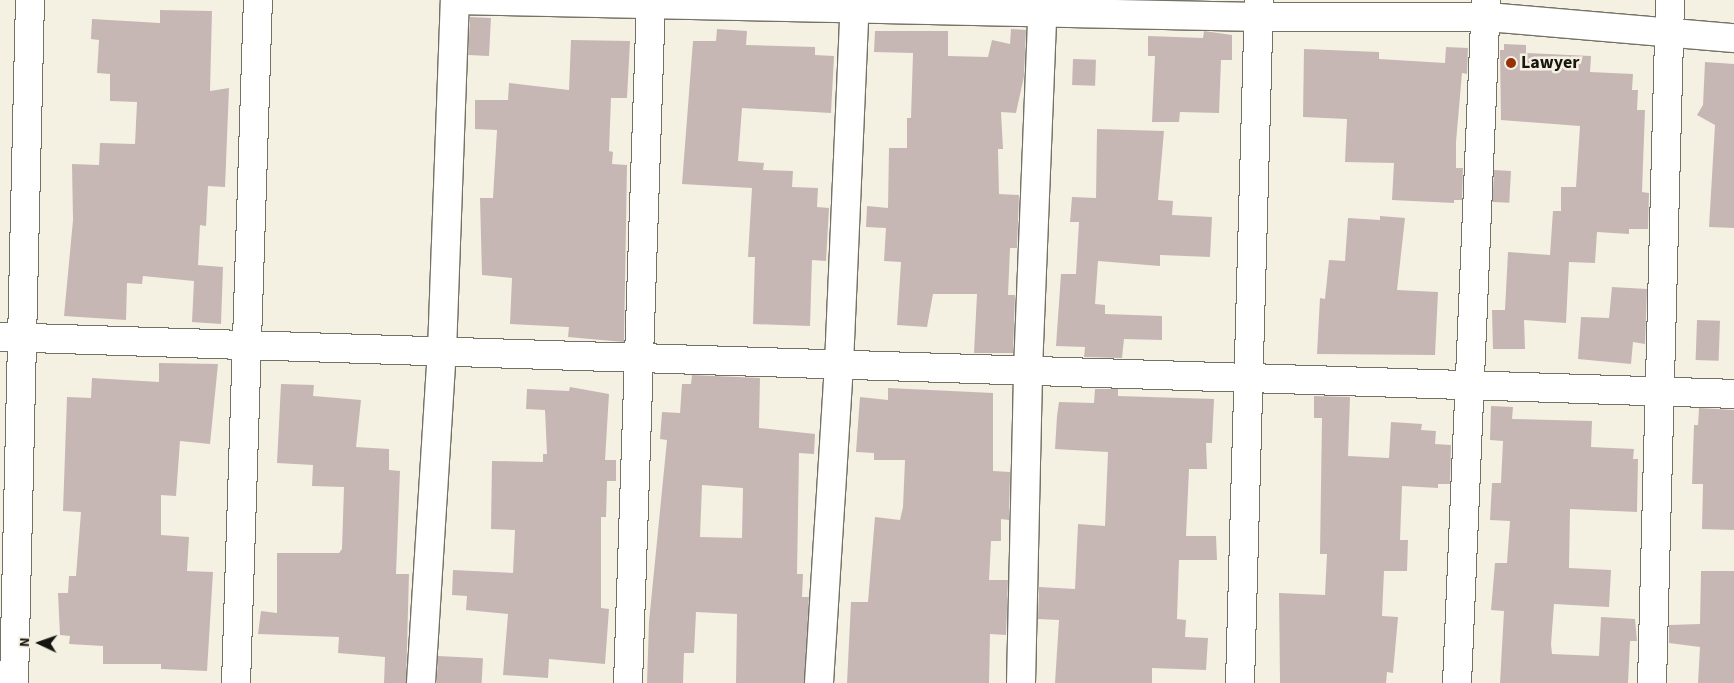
<!DOCTYPE html>
<html>
<head>
<meta charset="utf-8">
<style>
	body { margin:0 }
	#map { position:relative; width:1734px; height:683px; overflow:hidden; background:#f4f1e3; font-family:"Source Sans 3",sans-serif }
	div>[style] { position:absolute }
	.building>* { inset:0; background:#c7b7b4; transform-origin:0 0 }
	.roads { filter:drop-shadow(1px 0 #747165) drop-shadow(-1px 0 #747165) drop-shadow(0 1px #747165) drop-shadow(0 -1px #747165) }
	.minor>* { height:28px; margin:-14px; padding:0 14px; transform-origin:14px; border-radius:14px; background:#fff }
	.dots>* { width:14px; height:14px; translate:-50% -50%; box-sizing:border-box; border:2px solid #f4f1e3; border-radius:50% }
	span { translate:-50% -50%; white-space:nowrap; text-align:center; line-height:1.15; -webkit-text-stroke:5px #f4f1e3; paint-order:stroke }
	.poi-label { font-size:18px; color:#161510; font-weight:700 }
	.left { translate:0 -50%; text-align:left }
	.north { position:absolute; left:15px; top:618px; width:50px; height:50px; -webkit-text-stroke:4px #f4f1e3; paint-order:stroke; rotate:273deg; font-size:14px; font-weight:700; line-height:20px; text-align:center; color:#161510 }
	.north::after { content:''; display:block; margin:auto; width:18px; height:22px; background:#161510; clip-path:polygon(50% 0,100% 100%,50% 72%,0 100%) }
</style>
</head>
<body>
<div id="map">
	<div class="building">
		<i style="clip-path:polygon(160px 10px,212px 11px,210px 91px,229px 88px,225px 187px,208px 186px,206px 226px,200px 225px,198px 265px,223px 267px,221px 324px,192px 322px,194px 281px,143px 276px,142px 284px,127px 283px,126px 320px,64px 316px,73px 220px,72px 164px,99px 165px,100px 143px,135px 144px,137px 102px,110px 101px,110px 74px,97px 73px,99px 40px,91px 39px,92px 19px,160px 23px)"></i>
		<i style="left:470px;top:17px;width:21px;height:38px;rotate:3deg"></i>
		<i style="clip-path:polygon(717px 29px,747px 31px,746px 45px,815px 47px,815px 55px,834px 56px,831px 113px,742px 108px,738px 161px,764px 163px,763px 170px,793px 171px,792px 187px,818px 188px,817px 207px,829px 208px,826px 261px,812px 260px,810px 326px,753px 324px,755px 257px,748px 257px,752px 188px,682px 184px,693px 41px,716px 41px)"></i>
		<i style="clip-path:polygon(1011px 29px,1026px 30px,1024px 76px,1016px 113px,1001px 112px,1003px 149px,998px 149px,999px 194px,1019px 195px,1017px 248px,1010px 248px,1008px 295px,1015px 295px,1013px 353px,974px 353px,977px 294px,933px 294px,927px 327px,897px 325px,901px 262px,884px 261px,886px 228px,866px 227px,867px 206px,888px 208px,889px 148px,907px 148px,907px 118px,911px 118px,913px 53px,874px 52px,875px 31px,948px 31px,948px 56px,988px 57px,992px 40px,1010px 44px)"></i>
		<i style="clip-path:polygon(1204px 31px,1232px 35px,1232px 60px,1221px 60px,1219px 113px,1180px 112px,1179px 122px,1152px 122px,1155px 56px,1148px 56px,1148px 36px,1203px 38px)"></i>
		<i style="clip-path:polygon(571px 40px,630px 41px,627px 98px,611px 98px,609px 151px,613px 152px,612px 164px,627px 165px,624px 342px,568px 337px,569px 327px,510px 324px,512px 278px,482px 275px,480px 198px,493px 198px,497px 130px,475px 129px,475px 100px,508px 100px,509px 83px,569px 90px)"></i>
		<i style="clip-path:polygon(1504px 44px,1526px 45px,1526px 53px,1591px 56px,1590px 72px,1633px 74px,1632px 90px,1638px 90px,1637px 110px,1645px 110px,1642px 192px,1649px 193px,1648px 229px,1629px 229px,1629px 234px,1597px 232px,1595px 263px,1569px 262px,1566px 323px,1524px 320px,1525px 349px,1493px 349px,1492px 310px,1505px 310px,1508px 252px,1550px 255px,1553px 211px,1561px 211px,1561px 187px,1576px 187px,1580px 126px,1501px 120px,1500px 50px,1504px 50px)"></i>
		<i style="clip-path:polygon(1446px 47px,1468px 48px,1467px 74px,1462px 73px,1456px 142px,1456px 168px,1463px 168px,1462px 200px,1454px 200px,1454px 203px,1392px 200px,1394px 163px,1345px 162px,1347px 119px,1303px 117px,1304px 49px,1379px 52px,1379px 59px,1445px 63px)"></i>
		<i style="left:1073px;top:59px;width:23px;height:26px;rotate:2deg"></i>
		<i style="clip-path:polygon(1705px 62px,1734px 64px,1734px 228px,1709px 227px,1715px 125px,1697px 115px,1703px 105px)"></i>
		<i style="clip-path:polygon(1097px 129px,1164px 131px,1158px 200px,1173px 201px,1172px 215px,1212px 217px,1210px 257px,1160px 255px,1160px 266px,1098px 261px,1095px 304px,1105px 305px,1105px 314px,1162px 316px,1162px 340px,1124px 339px,1122px 358px,1084px 357px,1085px 347px,1056px 346px,1061px 274px,1076px 274px,1079px 222px,1070px 222px,1072px 197px,1096px 198px)"></i>
		<i style="left:1494px;top:170px;width:17px;height:32px;rotate:3deg"></i>
		<i style="clip-path:polygon(1380px 216px,1405px 218px,1397px 290px,1438px 292px,1435px 355px,1317px 354px,1320px 298px,1325px 299px,1329px 260px,1345px 261px,1348px 218px,1380px 220px)"></i>
		<i style="clip-path:polygon(1612px 287px,1647px 289px,1645px 344px,1633px 342px,1631px 364px,1578px 359px,1581px 317px,1609px 318px)"></i>
		<i style="left:1697px;top:320px;width:23px;height:40px;rotate:2deg"></i>
		<i style="clip-path:polygon(159px 363px,218px 364px,210px 444px,180px 441px,176px 496px,161px 495px,161px 535px,189px 537px,187px 571px,213px 572px,207px 671px,161px 669px,161px 664px,103px 664px,103px 646px,69px 644px,70px 636px,60px 635px,58px 593px,68px 593px,69px 576px,76px 576px,81px 512px,63px 511px,67px 397px,91px 398px,92px 378px,159px 382px)"></i>
		<i style="clip-path:polygon(evenodd,692px 375px,760px 378px,759px 428px,815px 434px,814px 454px,799px 453px,797px 574px,803px 574px,802px 597px,809px 597px,804px 683px,736px 683px,737px 614px,696px 612px,694px 653px,684px 653px,683px 683px,647px 683px,649px 622px,667px 440px,660px 439px,662px 412px,680px 413px,682px 384px,691px 384px,692px 375px,702px 485px,743px 488px,742px 538px,700px 537px,702px 485px)"></i>
		<i style="clip-path:polygon(281px 384px,314px 385px,313px 396px,361px 400px,356px 447px,389px 449px,389px 470px,400px 471px,396px 574px,409px 574px,406px 683px,384px 683px,385px 657px,338px 653px,339px 637px,258px 634px,261px 611px,277px 613px,277px 553px,339px 553px,342px 549px,344px 487px,312px 486px,313px 465px,277px 463px)"></i>
		<i style="clip-path:polygon(570px 387px,609px 394px,605px 460px,616px 460px,616px 481px,607px 481px,606px 517px,601px 517px,601px 608px,609px 609px,605px 664px,549px 659px,548px 678px,503px 675px,508px 614px,466px 610px,467px 596px,452px 595px,453px 570px,513px 573px,515px 530px,491px 529px,492px 461px,543px 462px,543px 454px,547px 454px,545px 410px,526px 409px,527px 389px,569px 391px)"></i>
		<i style="clip-path:polygon(888px 388px,993px 393px,993px 471px,1010px 472px,1009px 520px,1001px 519px,1001px 541px,991px 541px,989px 580px,1008px 580px,1006px 635px,990px 634px,989px 683px,847px 683px,851px 602px,868px 602px,875px 517px,900px 520px,903px 507px,905px 460px,874px 460px,874px 453px,856px 452px,860px 397px,888px 400px)"></i>
		<i style="clip-path:polygon(1095px 389px,1118px 389px,1118px 396px,1214px 399px,1212px 443px,1206px 443px,1207px 469px,1189px 469px,1186px 536px,1216px 536px,1217px 560px,1179px 560px,1177px 619px,1186px 620px,1185px 637px,1208px 638px,1206px 670px,1152px 668px,1152px 683px,1055px 683px,1059px 620px,1038px 619px,1039px 587px,1075px 589px,1078px 524px,1105px 526px,1108px 452px,1055px 449px,1057px 416px,1059px 402px,1094px 403px)"></i>
		<i style="clip-path:polygon(1314px 396px,1350px 397px,1348px 456px,1389px 458px,1391px 422px,1422px 424px,1421px 430px,1436px 431px,1435px 444px,1451px 445px,1450px 484px,1438px 484px,1438px 488px,1402px 486px,1400px 540px,1408px 540px,1407px 571px,1384px 571px,1382px 616px,1398px 617px,1393px 673px,1387px 672px,1386px 683px,1280px 683px,1279px 593px,1325px 595px,1327px 554px,1320px 554px,1322px 418px,1314px 418px)"></i>
		<i style="clip-path:polygon(1491px 406px,1513px 407px,1512px 419px,1592px 421px,1591px 447px,1634px 449px,1633px 459px,1638px 459px,1637px 512px,1570px 509px,1569px 568px,1611px 570px,1609px 607px,1554px 604px,1551px 644px,1552px 654px,1599px 656px,1601px 617px,1635px 619px,1637px 641px,1630px 641px,1628px 683px,1500px 683px,1504px 611px,1491px 610px,1495px 563px,1507px 563px,1510px 521px,1490px 520px,1492px 483px,1501px 483px,1503px 441px,1490px 440px)"></i>
		<i style="clip-path:polygon(1699px 408px,1734px 410px,1734px 530px,1702px 529px,1703px 484px,1692px 484px,1694px 425px,1698px 425px)"></i>
		<i style="clip-path:polygon(1701px 571px,1734px 571px,1734px 683px,1698px 683px,1700px 647px,1669px 643px,1669px 625px,1700px 624px)"></i>
		<i style="left:438px;top:656px;width:45px;height:27px;rotate:3deg"></i>
	</div>
	<div class="roads">
		<div class="minor">
			<i style="left:455px;top:0;width:804px;rotate:1.21deg"></i>
			<i style="left:1259px;top:17px;width:228px"></i>
			<i style="left:1487px;top:17px;width:248px;rotate:4.9deg"></i>
			<i style="left:0;top:337px;width:1735px;rotate:1.88deg"></i>
			<i style="left:14px;top:683px;width:683px;rotate:-88.66deg"></i>
			<i style="left:236px;top:683px;width:683px;rotate:-88.16deg"></i>
			<i style="left:421px;top:683px;width:333px;rotate:-86.4deg"></i>
			<i style="left:442px;top:351px;width:351px;rotate:-87.9deg"></i>
			<i style="left:628px;top:683px;width:683px;rotate:-88.07deg"></i>
			<i style="left:819px;top:683px;width:320px;rotate:-86.4deg"></i>
			<i style="left:839px;top:364px;width:364px;rotate:-87.5deg"></i>
			<i style="left:1021px;top:683px;width:313px;rotate:-88.7deg"></i>
			<i style="left:1028px;top:370px;width:370px;rotate:-87.7deg"></i>
			<i style="left:1240px;top:683px;width:683px;rotate:-88.41deg"></i>
			<i style="left:1457px;top:683px;width:684px;rotate:-87.57deg"></i>
			<i style="left:1652px;top:683px;width:683px;rotate:-88.49deg"></i>
		</div>
	</div>
	<div class="dots">
		<i style="left:1511px;top:63px;background:#963005"></i>
	</div>
	<div class="poi-label">
		<span class="left" style="left:1521px;top:63px">Lawyer</span>
	</div>
	<div class="north">N</div>
</div>
</body>
</html>
